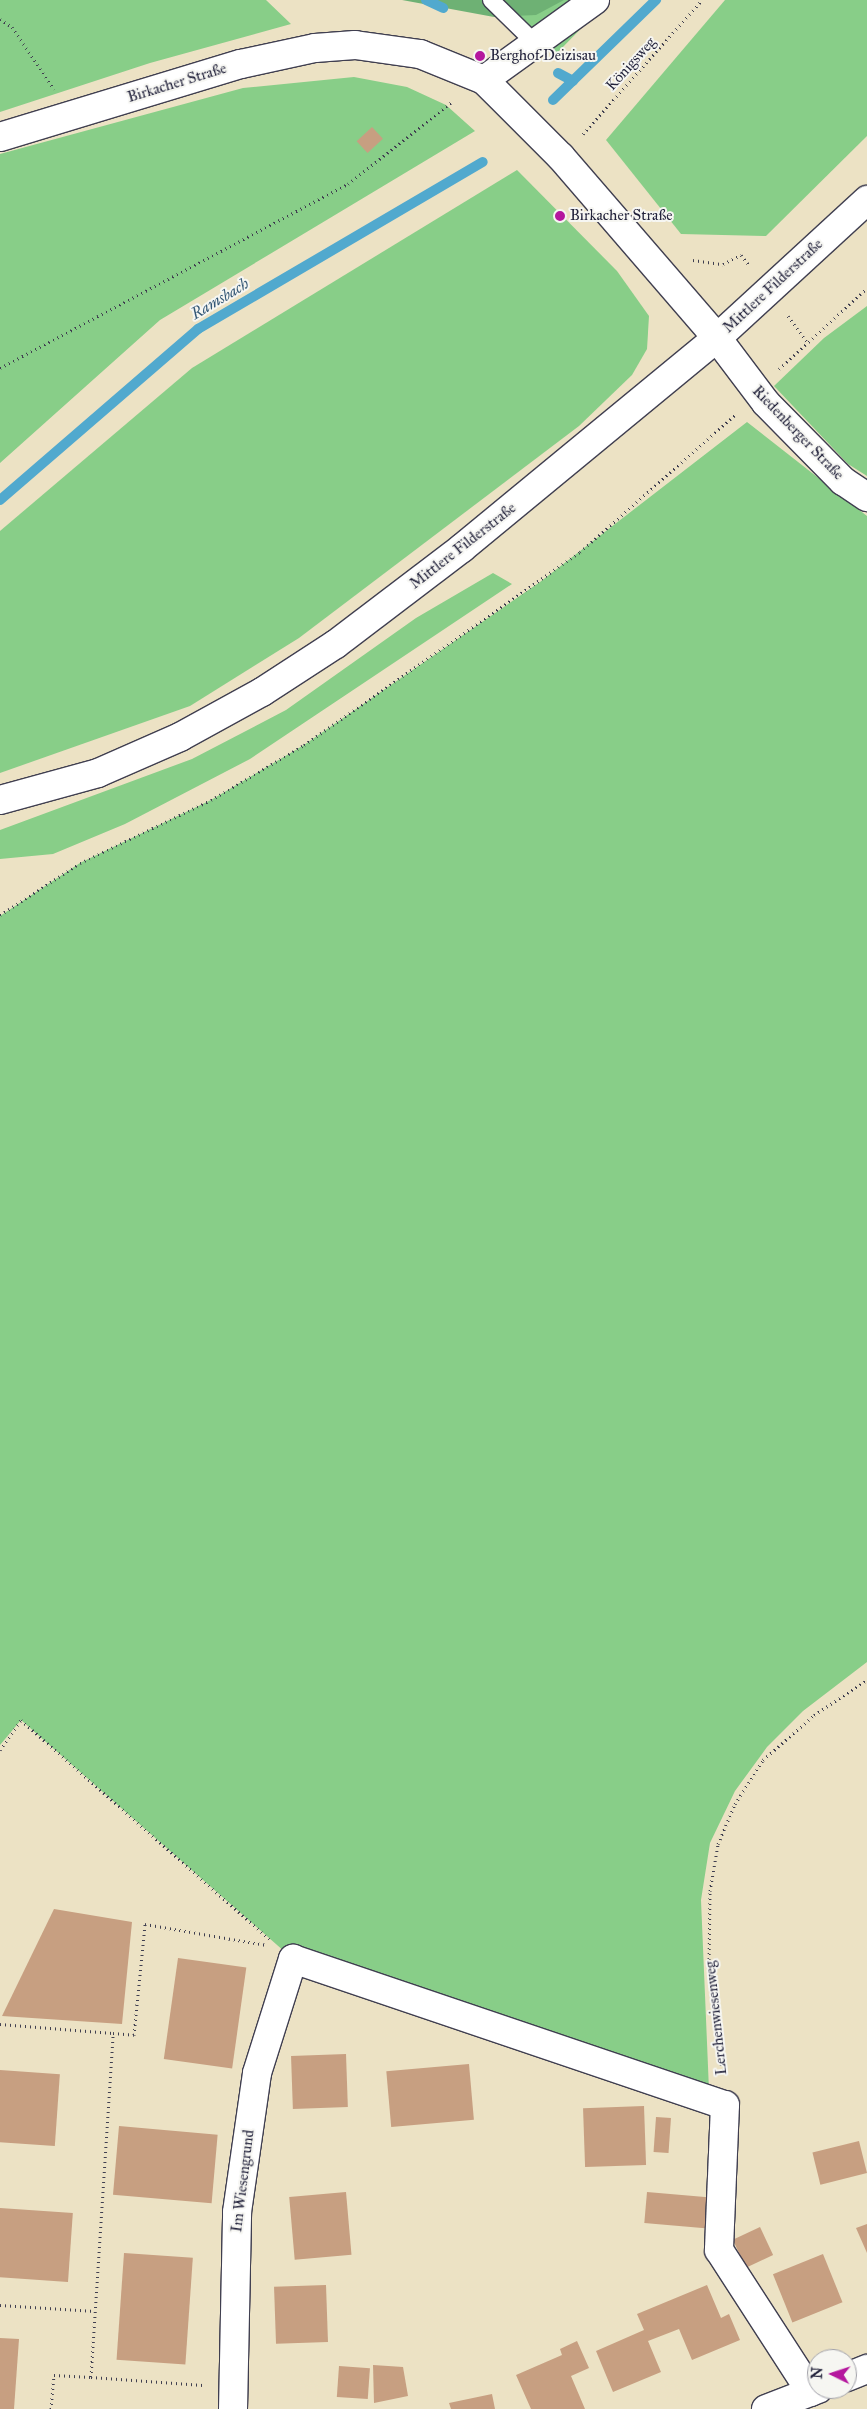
<!DOCTYPE html>
<html>
<head>
<meta charset="utf-8">
<style>
	body { margin:0 }
	#map { position:relative; width:867px; height:2409px; overflow:hidden; background:#ece2c4; font-family:"IM FELL Great Primer",serif }
	div>[style] { position:absolute }
	.green>* { inset:0; background:#88ce88 }
	.forest>* { inset:0; background:#6eb174 }
	.stream>* { height:10px; margin:-5px; padding:0 5px; transform-origin:5px; border-radius:5px; background:#51a9ce }
	.building>* { inset:0; background:#c79f81; transform-origin:0 0 }
	.path>* { height:3px; margin-top:-1.5px; transform-origin:0; background:repeating-linear-gradient(90deg,#403f50 0 1px,transparent 0 5px) }
	.roads { filter:drop-shadow(1px 0 #403f50) drop-shadow(-1px 0 #403f50) drop-shadow(0 1px #403f50) drop-shadow(0 -1px #403f50) }
	.lane>* { height:16px; margin:-8px; padding:0 8px; transform-origin:8px; border-radius:8px; background:#fff }
	.street>* { height:28px; margin:-14px; padding:0 14px; transform-origin:14px; border-radius:14px; background:#fff }
	.secondary>* { height:28px; margin:-14px; padding:0 14px; transform-origin:14px; border-radius:14px; background:#fff }
	.dots>* { width:14px; height:14px; translate:-50% -50%; box-sizing:border-box; border:2px solid #f6f6f2; border-radius:50% }
	span { translate:-50% -50%; white-space:nowrap; text-align:center; line-height:1.15; -webkit-text-stroke:4px #f6f6f2; paint-order:stroke }
	.poi-label { font-size:15px; color:#22223b }
	.left { translate:0 -50%; text-align:left }
	.street-label { font-size:15px; color:#22223b }
	.water-label { font-size:16px; color:#355876; font-style:italic }
	.north { position:absolute; left:807px; top:2349px; width:50px; height:50px; box-sizing:border-box; background:#f6f6f2; border:1px solid #a1a1a9; border-radius:50%; rotate:274deg; font-size:14px; font-weight:700; line-height:20px; text-align:center; color:#22223b }
	.north::after { content:''; display:block; margin:auto; width:18px; height:22px; background:#b5179e; clip-path:polygon(50% 0,100% 100%,50% 72%,0 100%) }
</style>
</head>
<body>
<div id="map">
	<div class="green">
		<i style="clip-path:polygon(0 0,266px 0,291px 24px,150px 63px,0 112px)"></i>
		<i style="clip-path:polygon(501px 0,609px 0,557px 53px)"></i>
		<i style="clip-path:polygon(725px 0,867px 0,867px 136px,766px 236px,681px 234px,606px 140px)"></i>
		<i style="clip-path:polygon(354px 77px,407px 87px,446px 105px,475px 131px,160px 320px,0 463px,0 154px,243px 88px)"></i>
		<i style="clip-path:polygon(517px 170px,617px 271px,649px 316px,647px 349px,632px 375px,579px 426px,299px 638px,190px 706px,0 773px,0 531px,192px 368px)"></i>
		<i style="clip-path:polygon(867px 306px,867px 476px,848px 464px,774px 386px,824px 338px)"></i>
		<i style="clip-path:polygon(747px 422px,867px 516px,867px 1662px,803px 1711px,767px 1747px,735px 1791px,710px 1843px,701px 1900px,709px 2090px,293px 1959px,21px 1720px,0 1745px,0 916px,80px 863px,211px 800px,304px 745px,540px 582px)"></i>
		<i style="clip-path:polygon(493px 573px,512px 584px,250px 759px,125px 824px,53px 854px,0 859px,0 830px,192px 759px,286px 710px,416px 618px)"></i>
	</div>
	<div class="forest">
		<i style="clip-path:polygon(402px 0,564px 0,536px 15px,494px 17px)"></i>
	</div>
	<div class="stream">
		<i style="left:426px;top:0;width:19px;rotate:25deg"></i>
		<i style="left:558px;top:73px;width:17px;rotate:28deg"></i>
		<i style="left:553px;top:100px;width:144px;rotate:-44.2deg"></i>
		<i style="left:0;top:500px;width:262px;rotate:-40.8deg"></i>
		<i style="left:198px;top:329px;width:330px;rotate:-30.4deg"></i>
	</div>
	<div class="building">
		<i style="left:372px;top:127px;width:16px;height:21px;rotate:47deg"></i>
		<i style="clip-path:polygon(54px 1909px,132px 1922px,122px 2024px,2px 2016px)"></i>
		<i style="left:178px;top:1958px;width:69px;height:102px;rotate:8deg"></i>
		<i style="left:346px;top:2054px;width:53px;height:55px;rotate:88deg"></i>
		<i style="left:469px;top:2064px;width:56px;height:83px;rotate:85deg"></i>
		<i style="left:0;top:2070px;width:60px;height:72px;rotate:4deg"></i>
		<i style="left:644px;top:2106px;width:59px;height:61px;rotate:88deg"></i>
		<i style="left:656px;top:2117px;width:15px;height:35px;rotate:4deg"></i>
		<i style="left:119px;top:2126px;width:99px;height:69px;rotate:5deg"></i>
		<i style="left:859px;top:2141px;width:33px;height:48px;rotate:76deg"></i>
		<i style="left:346px;top:2192px;width:63px;height:57px;rotate:85deg"></i>
		<i style="left:647px;top:2192px;width:61px;height:31px;rotate:5deg"></i>
		<i style="left:0;top:2208px;width:73px;height:69px;rotate:4deg"></i>
		<i style="clip-path:polygon(867px 2224px,867px 2253px,856px 2228px)"></i>
		<i style="left:760px;top:2227px;width:31px;height:30px;rotate:65deg"></i>
		<i style="left:124px;top:2253px;width:69px;height:107px;rotate:4deg"></i>
		<i style="left:823px;top:2254px;width:52px;height:54px;rotate:68deg"></i>
		<i style="left:326px;top:2285px;width:57px;height:52px;rotate:88deg"></i>
		<i style="clip-path:polygon(707px 2285px,721px 2318px,729px 2314px,740px 2340px,692px 2360px,679px 2329px,648px 2341px,661px 2372px,613px 2392px,596px 2351px,644px 2330px,637px 2314px)"></i>
		<i style="clip-path:polygon(0 2338px,19px 2339px,14px 2409px,0 2409px)"></i>
		<i style="clip-path:polygon(577px 2341px,589px 2368px,571px 2376px,585px 2409px,531px 2409px,516px 2375px,562px 2355px,560px 2349px)"></i>
		<i style="clip-path:polygon(373px 2365px,403px 2367px,408px 2396px,374px 2403px)"></i>
		<i style="left:339px;top:2366px;width:31px;height:31px;rotate:4deg"></i>
		<i style="clip-path:polygon(492px 2394px,495px 2409px,451px 2409px,449px 2403px)"></i>
	</div>
	<div class="path">
		<i style="left:0;top:19px;width:14px;rotate:34deg"></i>
		<i style="left:12px;top:27px;width:75px;rotate:55.9deg"></i>
		<i style="left:583px;top:134px;width:179px;rotate:-48.4deg"></i>
		<i style="left:693px;top:260px;width:30px;rotate:8deg"></i>
		<i style="left:723px;top:264px;width:20px;rotate:-27deg"></i>
		<i style="left:741px;top:255px;width:13px;rotate:51deg"></i>
		<i style="left:788px;top:316px;width:32px;rotate:54deg"></i>
		<i style="left:0;top:368px;width:394px;rotate:-27.9deg"></i>
		<i style="left:348px;top:184px;width:132px;rotate:-38.3deg"></i>
		<i style="left:779px;top:369px;width:120px;rotate:-42.6deg"></i>
		<i style="left:0;top:915px;width:95px;rotate:-33deg"></i>
		<i style="left:80px;top:863px;width:145px;rotate:-25.7deg"></i>
		<i style="left:211px;top:800px;width:108px;rotate:-30.6deg"></i>
		<i style="left:304px;top:745px;width:337px;rotate:-35deg"></i>
		<i style="left:580px;top:552px;width:207px;rotate:-41.5deg"></i>
		<i style="left:0;top:1750px;width:37px;rotate:-55deg"></i>
		<i style="left:21px;top:1720px;width:331px;rotate:41.4deg"></i>
		<i style="left:0;top:2024px;width:113px;rotate:4.6deg"></i>
		<i style="left:722px;top:2070px;width:107px;rotate:-97deg"></i>
		<i style="left:709px;top:1964px;width:73px;rotate:-89.2deg"></i>
		<i style="left:710px;top:1891px;width:48px;rotate:-80.3deg"></i>
		<i style="left:718px;top:1844px;width:43px;rotate:-67deg"></i>
		<i style="left:735px;top:1804px;width:52px;rotate:-57.5deg"></i>
		<i style="left:763px;top:1760px;width:68px;rotate:-41.4deg"></i>
		<i style="left:814px;top:1715px;width:64px;rotate:-33.4deg"></i>
		<i style="left:0;top:2305px;width:95px;rotate:3.6deg"></i>
		<i style="left:91px;top:2377px;width:112px;rotate:4.1deg"></i>
		<i style="left:51px;top:2409px;width:34px;rotate:-85deg"></i>
		<i style="left:54px;top:2375px;width:37px;rotate:3deg"></i>
		<i style="left:91px;top:2377px;width:345px;rotate:-86.3deg"></i>
		<i style="left:113px;top:2033px;width:21px;rotate:5deg"></i>
		<i style="left:134px;top:2035px;width:112px;rotate:-84.3deg"></i>
		<i style="left:145px;top:1924px;width:123px;rotate:9.8deg"></i>
	</div>
	<div class="roads">
		<div class="lane">
			<i style="left:491px;top:0;width:63px;rotate:44.4deg"></i>
		</div>
		<div class="street">
			<i style="left:484px;top:80px;width:137px;rotate:-35.8deg"></i>
			<i style="left:717px;top:338px;width:81px;rotate:53deg"></i>
			<i style="left:766px;top:403px;width:110px;rotate:45.4deg"></i>
			<i style="left:843px;top:481px;width:29px;rotate:34deg"></i>
			<i style="left:847px;top:2377px;width:22px;rotate:-22deg"></i>
			<i style="left:233px;top:2409px;width:197px;rotate:-88.8deg"></i>
			<i style="left:237px;top:2212px;width:140px;rotate:-81.8deg"></i>
			<i style="left:257px;top:2073px;width:120px;rotate:-72.5deg"></i>
			<i style="left:293px;top:1959px;width:456px;rotate:18.7deg"></i>
			<i style="left:725px;top:2105px;width:145px;rotate:92.4deg"></i>
			<i style="left:719px;top:2250px;width:169px;rotate:57.1deg"></i>
			<i style="left:766px;top:2409px;width:56px;rotate:-21deg"></i>
		</div>
		<div class="secondary">
			<i style="left:0;top:137px;width:252px;rotate:-16.9deg"></i>
			<i style="left:241px;top:64px;width:76px;rotate:-12.2deg"></i>
			<i style="left:315px;top:48px;width:40px;rotate:-4.3deg"></i>
			<i style="left:355px;top:45px;width:66px;rotate:7.9deg"></i>
			<i style="left:420px;top:54px;width:69px;rotate:22.1deg"></i>
			<i style="left:484px;top:80px;width:109px;rotate:45deg"></i>
			<i style="left:561px;top:157px;width:239px;rotate:49.2deg"></i>
			<i style="left:0;top:800px;width:102px;rotate:-15.4deg"></i>
			<i style="left:98px;top:773px;width:90px;rotate:-23.7deg"></i>
			<i style="left:180px;top:737px;width:94px;rotate:-28.8deg"></i>
			<i style="left:262px;top:692px;width:88px;rotate:-33deg"></i>
			<i style="left:336px;top:644px;width:158px;rotate:-37.3deg"></i>
			<i style="left:462px;top:548px;width:330px;rotate:-39.5deg"></i>
			<i style="left:717px;top:338px;width:204px;rotate:-42.6deg"></i>
		</div>
	</div>
	<div class="dots">
		<i style="left:480px;top:56px;background:#b5179e"></i>
		<i style="left:560px;top:216px;background:#b5179e"></i>
	</div>
	<div class="poi-label">
		<span class="left" style="left:490px;top:56px">Berghof Deizisau</span>
		<span class="left" style="left:570px;top:216px">Birkacher Straße</span>
	</div>
	<div class="street-label">
		<span style="left:631px;top:64px;rotate:-48deg">Königsweg</span>
		<span style="left:177px;top:83px;rotate:-17deg">Birkacher Straße</span>
		<span style="left:773px;top:286px;rotate:-43deg">Mittlere Filderstraße</span>
		<span style="left:798px;top:433px;rotate:46deg">Riedenberger Straße</span>
		<span style="left:463px;top:546px;rotate:-38deg">Mittlere Filderstraße</span>
		<span style="left:716px;top:2018px;rotate:-96deg">Lerchenwiesenweg</span>
		<span style="left:243px;top:2181px;rotate:-83deg">Im Wiesengrund</span>
	</div>
	<div class="water-label">
		<span style="left:220px;top:299px;rotate:-31deg">Ramsbach</span>
	</div>
	<div class="north">N</div>
</div>
</body>
</html>
